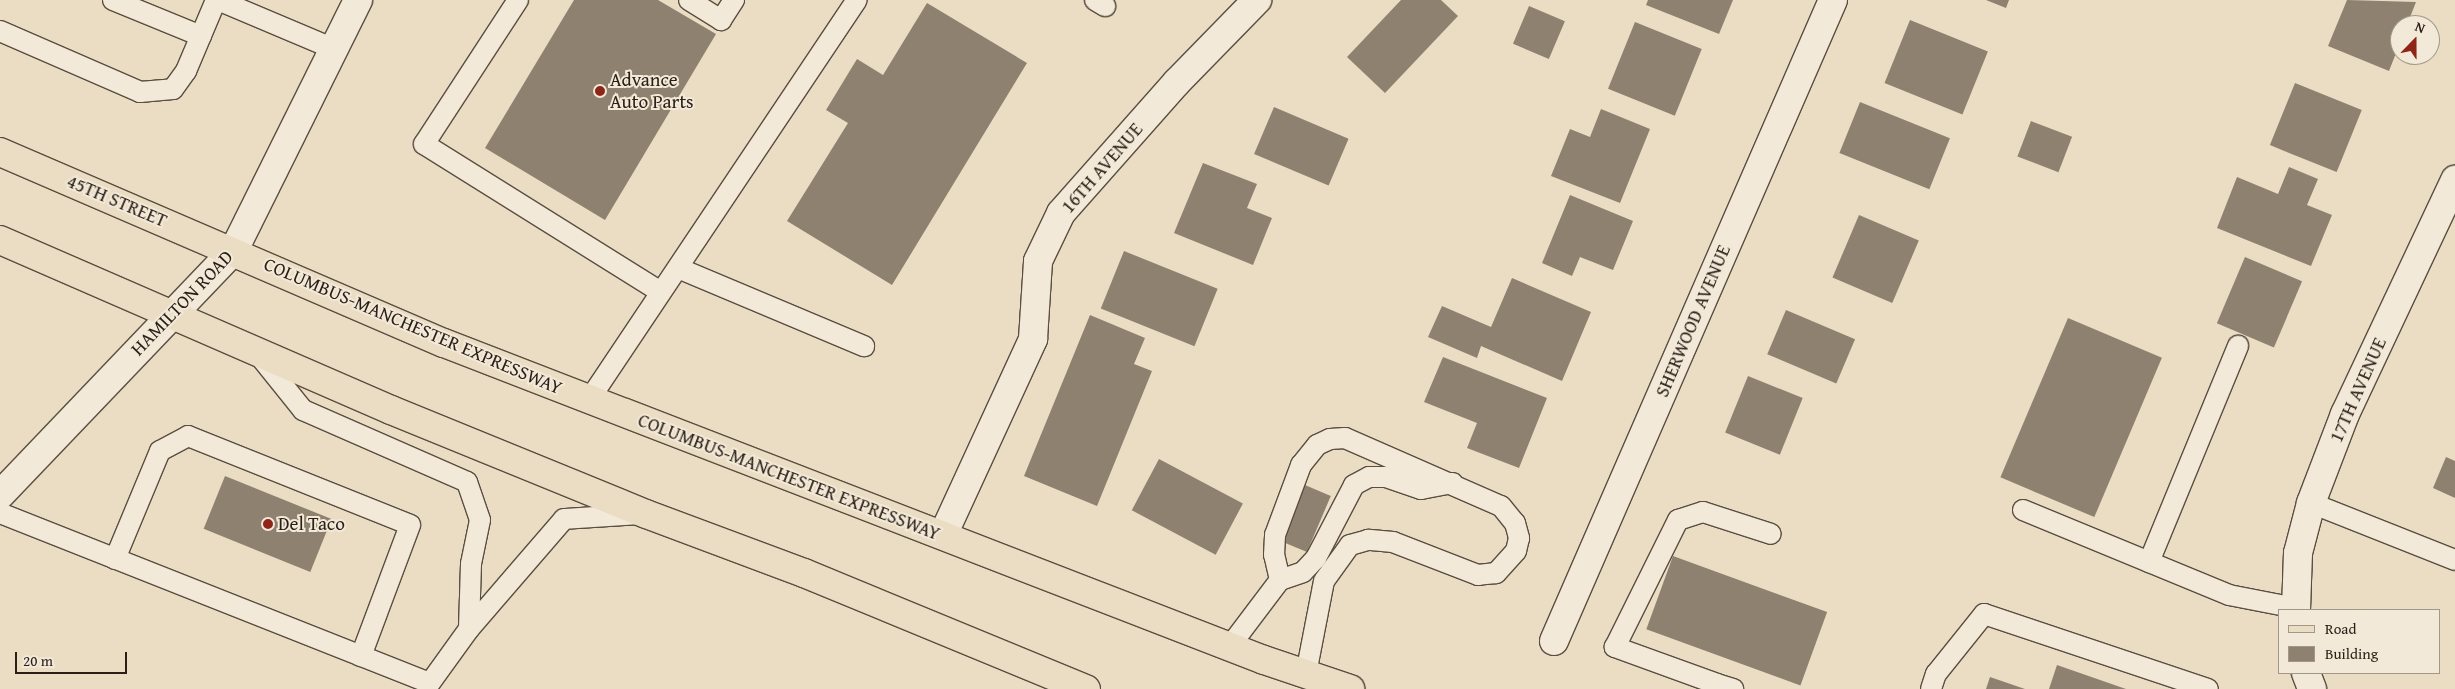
<!DOCTYPE html>
<html>
<head>
<meta charset="utf-8">
<style>
	body { margin:0 }
	#map { position:relative; width:2455px; height:689px; overflow:hidden; background:#ebddc3; font-family:"Gentium Book Plus",serif }
	div>[style] { position:absolute }
	.building>* { inset:0; background:#8e8170; transform-origin:0 0 }
	.roads { filter:drop-shadow(1px 0 #5a4e41) drop-shadow(-1px 0 #5a4e41) drop-shadow(0 1px #5a4e41) drop-shadow(0 -1px #5a4e41) }
	.service>* { height:20px; margin:-10px; padding:0 10px; transform-origin:10px; border-radius:10px; background:#f2e9d8 }
	.minor>* { height:28px; margin:-14px; padding:0 14px; transform-origin:14px; border-radius:14px; background:#f2e9d8 }
	.tertiary>* { height:28px; margin:-14px; padding:0 14px; transform-origin:14px; border-radius:14px; background:#f2e9d8 }
	.primary>* { height:28px; margin:-14px; padding:0 14px; transform-origin:14px; border-radius:14px; background:#ebddc3 }
	.dots>* { width:14px; height:14px; translate:-50% -50%; box-sizing:border-box; border:2px solid #f2e9d8; border-radius:50% }
	span { translate:-50% -50%; white-space:nowrap; text-align:center; line-height:1.15; -webkit-text-stroke:4px #f2e9d8; paint-order:stroke }
	.poi-label { font-size:19px; color:#2a1e16 }
	.left { translate:0 -50%; text-align:left }
	.street-label { font-size:19px; color:#2a1e16 }
	.legend { position:absolute; left:2278px; top:609px; width:162px; height:65px; box-sizing:border-box; background:#f2e9d8; border:1px solid #a2988a; margin:0; padding:6px 9px; list-style:none; font-size:15px; color:#2a1e16 }
	.legend li { display:flex; align-items:center; gap:10px; height:25px }
	.legend b { width:25px; border:1px solid #a2988a }
	.north { position:absolute; left:2390px; top:15px; width:50px; height:50px; box-sizing:border-box; background:#f2e9d8; border:1px solid #a2988a; border-radius:50%; rotate:22deg; font-size:14px; font-weight:700; line-height:20px; text-align:center; color:#2a1e16 }
	.north::after { content:''; display:block; margin:auto; width:18px; height:22px; background:#8f2418; clip-path:polygon(50% 0,100% 100%,50% 72%,0 100%) }
	.scale { position:absolute; left:15px; top:652px; width:112px; height:22px; box-sizing:border-box; border:2px solid #2a1e16; border-top:0; padding-left:6px; font-size:15px; line-height:18px; white-space:nowrap; color:#2a1e16; -webkit-text-stroke:4px #f2e9d8; paint-order:stroke }
</style>
</head>
<body>
<div id="map">
	<div class="building">
		<i style="clip-path:polygon(574px 0,658px 0,716px 34px,605px 220px,485px 148px)"></i>
		<i style="clip-path:polygon(1401px 0,1441px 0,1458px 16px,1385px 93px,1347px 57px)"></i>
		<i style="clip-path:polygon(1648px 0,1733px 0,1719px 34px,1646px 5px)"></i>
		<i style="clip-path:polygon(1986px 0,2009px 0,2006px 8px)"></i>
		<i style="clip-path:polygon(2347px 0,2416px 2px,2407px 25px,2400px 25px,2400px 43px,2389px 71px,2328px 46px)"></i>
		<i style="clip-path:polygon(927px 3px,1027px 63px,892px 285px,787px 221px,848px 123px,826px 110px,857px 59px,883px 75px)"></i>
		<i style="left:1529px;top:6px;width:39px;height:41px;rotate:23deg"></i>
		<i style="left:1910px;top:20px;width:84px;height:68px;rotate:22deg"></i>
		<i style="left:1635px;top:22px;width:72px;height:72px;rotate:22deg"></i>
		<i style="left:2295px;top:83px;width:72px;height:67px;rotate:22deg"></i>
		<i style="left:1860px;top:102px;width:97px;height:55px;rotate:22deg"></i>
		<i style="left:1274px;top:107px;width:81px;height:51px;rotate:23deg"></i>
		<i style="clip-path:polygon(1601px 109px,1650px 129px,1620px 203px,1551px 176px,1570px 129px,1590px 137px)"></i>
		<i style="left:2031px;top:121px;width:44px;height:38px;rotate:21deg"></i>
		<i style="clip-path:polygon(1203px 163px,1257px 184px,1247px 208px,1272px 218px,1253px 265px,1174px 233px)"></i>
		<i style="clip-path:polygon(2289px 167px,2318px 179px,2307px 205px,2332px 215px,2311px 266px,2217px 228px,2237px 177px,2278px 194px)"></i>
		<i style="clip-path:polygon(1570px 195px,1633px 221px,1613px 270px,1580px 257px,1572px 276px,1542px 263px)"></i>
		<i style="left:1859px;top:215px;width:65px;height:68px;rotate:23deg"></i>
		<i style="left:1124px;top:251px;width:101px;height:62px;rotate:22deg"></i>
		<i style="left:2245px;top:257px;width:62px;height:72px;rotate:23deg"></i>
		<i style="clip-path:polygon(1512px 278px,1591px 312px,1562px 381px,1481px 346px,1477px 358px,1428px 337px,1442px 306px,1491px 327px)"></i>
		<i style="left:1786px;top:310px;width:75px;height:48px;rotate:23deg"></i>
		<i style="clip-path:polygon(1090px 315px,1145px 338px,1134px 364px,1152px 371px,1097px 506px,1024px 476px)"></i>
		<i style="left:2068px;top:318px;width:102px;height:173px;rotate:23deg"></i>
		<i style="clip-path:polygon(1443px 357px,1547px 398px,1519px 468px,1467px 448px,1477px 423px,1424px 402px)"></i>
		<i style="left:1748px;top:376px;width:59px;height:61px;rotate:22deg"></i>
		<i style="clip-path:polygon(2446px 457px,2455px 461px,2455px 498px,2433px 488px)"></i>
		<i style="left:1159px;top:459px;width:95px;height:58px;rotate:28deg"></i>
		<i style="left:225px;top:476px;width:115px;height:57px;rotate:22deg"></i>
		<i style="left:1305px;top:485px;width:28px;height:61px;rotate:23deg"></i>
		<i style="left:1673px;top:556px;width:164px;height:78px;rotate:20deg"></i>
		<i style="clip-path:polygon(2057px 665px,2126px 689px,2049px 689px)"></i>
		<i style="clip-path:polygon(1990px 677px,2025px 689px,1986px 689px)"></i>
	</div>
	<div class="roads">
		<div class="service">
			<i style="left:113px;top:0;width:95px;rotate:22.2deg"></i>
			<i style="left:218px;top:0;width:126px;rotate:22.9deg"></i>
			<i style="left:518px;top:0;width:172px;rotate:123.1deg"></i>
			<i style="left:424px;top:144px;width:279px;rotate:32deg"></i>
			<i style="left:689px;top:0;width:38px;rotate:32deg"></i>
			<i style="left:721px;top:20px;width:24px;rotate:-57deg"></i>
			<i style="left:1095px;top:0;width:12px;rotate:31deg"></i>
			<i style="left:0;top:31px;width:153px;rotate:23.5deg"></i>
			<i style="left:140px;top:92px;width:33px;rotate:-5deg"></i>
			<i style="left:173px;top:89px;width:22px;rotate:-54deg"></i>
			<i style="left:186px;top:71px;width:77px;rotate:-67.1deg"></i>
			<i style="left:678px;top:268px;width:202px;rotate:22.8deg"></i>
			<i style="left:258px;top:354px;width:72px;rotate:51.2deg"></i>
			<i style="left:303px;top:410px;width:179px;rotate:23.7deg"></i>
			<i style="left:467px;top:482px;width:40px;rotate:71.1deg"></i>
			<i style="left:480px;top:520px;width:45px;rotate:101.6deg"></i>
			<i style="left:471px;top:564px;width:65px;rotate:91.8deg"></i>
			<i style="left:589px;top:400px;width:481px;rotate:-56.2deg"></i>
			<i style="left:2311px;top:503px;width:155px;rotate:21.6deg"></i>
			<i style="left:2023px;top:510px;width:223px;rotate:22.4deg"></i>
			<i style="left:2229px;top:595px;width:68px;rotate:11deg"></i>
			<i style="left:0;top:513px;width:462px;rotate:21.6deg"></i>
			<i style="left:430px;top:683px;width:67px;rotate:-54.2deg"></i>
			<i style="left:469px;top:629px;width:145px;rotate:-49.2deg"></i>
			<i style="left:564px;top:519px;width:78px;rotate:-3.7deg"></i>
			<i style="left:115px;top:559px;width:117px;rotate:-67.4deg"></i>
			<i style="left:160px;top:451px;width:32px;rotate:-28deg"></i>
			<i style="left:188px;top:436px;width:239px;rotate:21.8deg"></i>
			<i style="left:410px;top:525px;width:140px;rotate:110.5deg"></i>
			<i style="left:2149px;top:562px;width:234px;rotate:-67.6deg"></i>
			<i style="left:1280px;top:580px;width:24px;rotate:-19deg"></i>
			<i style="left:1303px;top:572px;width:19px;rotate:-47deg"></i>
			<i style="left:1316px;top:558px;width:82px;rotate:-62.5deg"></i>
			<i style="left:1354px;top:485px;width:17px;rotate:-28deg"></i>
			<i style="left:1369px;top:477px;width:17px"></i>
			<i style="left:1386px;top:477px;width:37px;rotate:19deg"></i>
			<i style="left:1421px;top:489px;width:32px;rotate:-11deg"></i>
			<i style="left:1230px;top:646px;width:83px;rotate:-52.9deg"></i>
			<i style="left:1280px;top:580px;width:26px;rotate:-103deg"></i>
			<i style="left:1274px;top:555px;width:20px;rotate:-87deg"></i>
			<i style="left:1275px;top:535px;width:75px;rotate:-69.6deg"></i>
			<i style="left:1301px;top:465px;width:26px;rotate:-51deg"></i>
			<i style="left:1317px;top:445px;width:14px;rotate:-25deg"></i>
			<i style="left:1330px;top:439px;width:15px;rotate:-4deg"></i>
			<i style="left:1345px;top:438px;width:170px;rotate:23.6deg"></i>
			<i style="left:1501px;top:506px;width:22px;rotate:51deg"></i>
			<i style="left:1515px;top:523px;width:16px;rotate:75deg"></i>
			<i style="left:1519px;top:538px;width:13px;rotate:103deg"></i>
			<i style="left:1516px;top:551px;width:30px;rotate:132deg"></i>
			<i style="left:1496px;top:573px;width:18px;rotate:174deg"></i>
			<i style="left:1478px;top:575px;width:91px;rotate:-158.8deg"></i>
			<i style="left:1393px;top:542px;width:25px;rotate:-175deg"></i>
			<i style="left:1368px;top:540px;width:19px;rotate:164deg"></i>
			<i style="left:1350px;top:545px;width:44px;rotate:125.8deg"></i>
			<i style="left:1324px;top:581px;width:95px;rotate:101deg"></i>
			<i style="left:1717px;top:684px;width:109px;rotate:-160.1deg"></i>
			<i style="left:1615px;top:647px;width:142px;rotate:-63.6deg"></i>
			<i style="left:1678px;top:520px;width:26px;rotate:-18deg"></i>
			<i style="left:1703px;top:512px;width:71px;rotate:17.9deg"></i>
			<i style="left:1715px;top:689px;width:5px;rotate:-68deg"></i>
			<i style="left:1717px;top:684px;width:17px;rotate:17deg"></i>
			<i style="left:1931px;top:689px;width:16px;rotate:-72deg"></i>
			<i style="left:1936px;top:674px;width:77px;rotate:-51.3deg"></i>
			<i style="left:1984px;top:614px;width:236px;rotate:18.5deg"></i>
		</div>
		<div class="minor">
			<i style="left:943px;top:535px;width:216px;rotate:-65.3deg"></i>
			<i style="left:1033px;top:339px;width:78px;rotate:-86.3deg"></i>
			<i style="left:1038px;top:261px;width:53px;rotate:-64.4deg"></i>
			<i style="left:1061px;top:213px;width:175px;rotate:-48.5deg"></i>
			<i style="left:1177px;top:82px;width:115px;rotate:-45.7deg"></i>
			<i style="left:2296px;top:610px;width:57px;rotate:-88deg"></i>
			<i style="left:2298px;top:553px;width:52px;rotate:-75.4deg"></i>
			<i style="left:2311px;top:503px;width:95px;rotate:-69.1deg"></i>
			<i style="left:2345px;top:414px;width:259px;rotate:-64.8deg"></i>
			<i style="left:1554px;top:641px;width:699px;rotate:-66.48deg"></i>
			<i style="left:2306px;top:673px;width:17px;rotate:69deg"></i>
		</div>
		<div class="tertiary">
			<i style="left:0;top:495px;width:339px;rotate:-46.3deg"></i>
			<i style="left:234px;top:250px;width:279px;rotate:-63.6deg"></i>
		</div>
		<div class="primary">
			<i style="left:0;top:152px;width:483px;rotate:23.3deg"></i>
			<i style="left:444px;top:343px;width:879px;rotate:21.14deg"></i>
			<i style="left:1264px;top:660px;width:91px;rotate:18.6deg"></i>
			<i style="left:0;top:240px;width:426px;rotate:23.5deg"></i>
			<i style="left:391px;top:410px;width:275px;rotate:22.2deg"></i>
			<i style="left:646px;top:514px;width:169px;rotate:20.5deg"></i>
			<i style="left:804px;top:573px;width:305px;rotate:22.4deg"></i>
		</div>
	</div>
	<div class="dots">
		<i style="left:600px;top:91px;background:#8f2418"></i>
		<i style="left:268px;top:524px;background:#8f2418"></i>
	</div>
	<div class="poi-label">
		<span class="left" style="left:610px;top:91px">Advance<br>Auto Parts</span>
		<span class="left" style="left:278px;top:524px">Del Taco</span>
	</div>
	<div class="street-label">
		<span style="left:1102px;top:168px;rotate:-49deg">16TH AVENUE</span>
		<span style="left:117px;top:201px;rotate:23deg">45TH STREET</span>
		<span style="left:182px;top:303px;rotate:-46deg">HAMILTON ROAD</span>
		<span style="left:1693px;top:321px;rotate:-67deg">SHERWOOD AVENUE</span>
		<span style="left:413px;top:326px;rotate:23deg">COLUMBUS-MANCHESTER EXPRESSWAY</span>
		<span style="left:2358px;top:390px;rotate:-66deg">17TH AVENUE</span>
		<span style="left:789px;top:477px;rotate:21deg">COLUMBUS-MANCHESTER EXPRESSWAY</span>
	</div>
	<ul class="legend">
	<li><b style="height:6px;background:#ebddc3"></b>Road</li>
	<li><b style="height:14px;background:#8e8170"></b>Building</li>
	</ul>
	<div class="north">N</div>
	<div class="scale">20 m</div>
</div>
</body>
</html>
